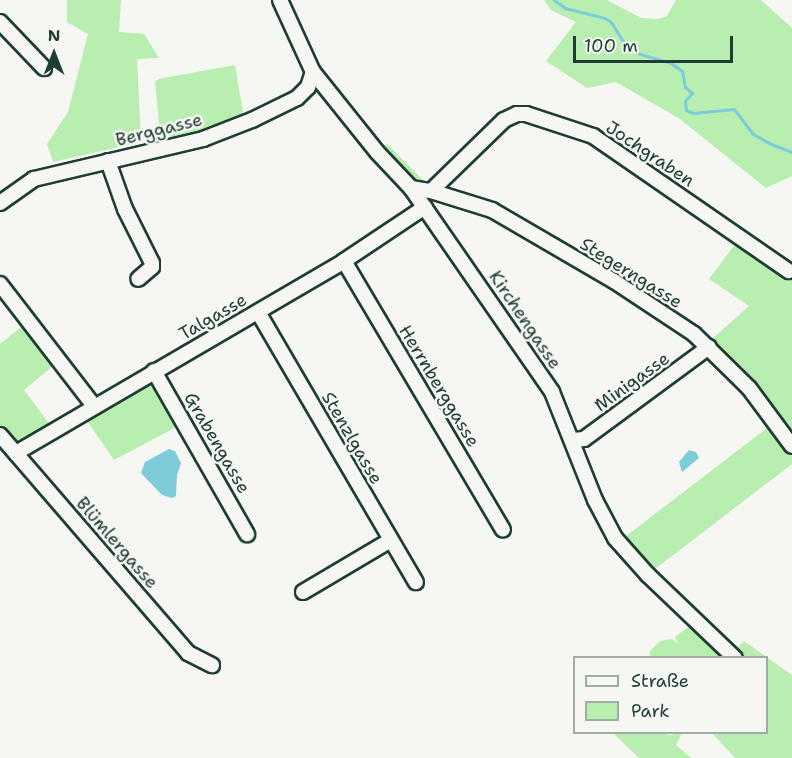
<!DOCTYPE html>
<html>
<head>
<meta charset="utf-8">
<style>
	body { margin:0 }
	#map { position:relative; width:792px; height:758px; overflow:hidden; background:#f6f6f2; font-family:"Shantell Sans",sans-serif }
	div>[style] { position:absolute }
	.green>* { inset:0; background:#b8eeaf }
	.water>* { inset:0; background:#7dccda }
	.stream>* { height:3px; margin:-1.5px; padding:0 1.5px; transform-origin:1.5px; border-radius:1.5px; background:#7dccda }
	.roads { filter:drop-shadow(2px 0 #1f3d34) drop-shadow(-2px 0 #1f3d34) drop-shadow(0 2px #1f3d34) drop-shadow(0 -2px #1f3d34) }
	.minor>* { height:14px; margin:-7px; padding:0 7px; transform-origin:7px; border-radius:7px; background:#f6f6f2 }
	span { translate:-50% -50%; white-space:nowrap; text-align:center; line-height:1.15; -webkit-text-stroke:5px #f6f6f2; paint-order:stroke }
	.street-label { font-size:18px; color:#1f3d34 }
	.legend { position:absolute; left:573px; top:656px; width:195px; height:78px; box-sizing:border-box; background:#f6f6f2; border:2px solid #a0aca6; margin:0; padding:8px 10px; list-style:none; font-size:18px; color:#1f3d34 }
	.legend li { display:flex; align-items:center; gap:12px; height:30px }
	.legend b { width:30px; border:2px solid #a0aca6 }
	.north { position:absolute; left:24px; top:24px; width:60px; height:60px; -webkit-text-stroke:4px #f6f6f2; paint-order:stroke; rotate:0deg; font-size:16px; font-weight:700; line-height:24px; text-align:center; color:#1f3d34 }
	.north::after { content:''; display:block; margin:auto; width:21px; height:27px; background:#1f3d34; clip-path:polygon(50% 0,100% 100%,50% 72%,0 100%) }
	.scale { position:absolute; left:573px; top:36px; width:160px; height:27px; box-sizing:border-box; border:3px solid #1f3d34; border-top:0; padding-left:8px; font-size:18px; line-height:21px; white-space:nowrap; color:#1f3d34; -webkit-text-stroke:4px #f6f6f2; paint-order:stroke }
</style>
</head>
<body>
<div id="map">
	<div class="green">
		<i style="clip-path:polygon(67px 0,121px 0,119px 32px,144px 34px,159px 58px,137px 59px,141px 142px,53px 162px,47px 144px,68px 112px,88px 34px,67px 22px)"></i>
		<i style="clip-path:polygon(544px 0,607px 0,641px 18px,658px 19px,667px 16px,676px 0,761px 0,792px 28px,792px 176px,766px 188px,680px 119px,616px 82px,587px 88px,546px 61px,576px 22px,551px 10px)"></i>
		<i style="clip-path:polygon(235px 65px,244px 118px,209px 131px,175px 138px,160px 133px,155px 82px,159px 79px)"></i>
		<i style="clip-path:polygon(387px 144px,423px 180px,419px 184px,406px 178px,379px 151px)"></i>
		<i style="clip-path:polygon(736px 243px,784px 280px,792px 272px,792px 438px,763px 395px,711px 340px,749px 306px,709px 279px)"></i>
		<i style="clip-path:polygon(25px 324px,54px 365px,24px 390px,51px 426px,24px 441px,12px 441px,0 430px,0 344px)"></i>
		<i style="clip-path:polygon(149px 381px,156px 384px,180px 425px,114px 460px,85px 418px)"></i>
		<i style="clip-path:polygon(772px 424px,792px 454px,792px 464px,651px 572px,625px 537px)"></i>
		<i style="clip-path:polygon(692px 624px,727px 657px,651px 657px,649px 652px,660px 641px,672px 639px,678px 644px,675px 637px)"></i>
		<i style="clip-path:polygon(744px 641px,792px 675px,792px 758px,735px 758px,712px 733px,766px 732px,766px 658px,729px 657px)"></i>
		<i style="clip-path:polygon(613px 733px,661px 733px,669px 735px,682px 733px,676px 745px,691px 758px,639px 758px)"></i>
	</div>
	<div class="water">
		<i style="clip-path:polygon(169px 449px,175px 451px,181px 463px,177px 475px,176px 496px,172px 498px,162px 495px,141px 473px,145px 462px)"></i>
		<i style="clip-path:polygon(689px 450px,696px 452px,699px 458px,682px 472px,679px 462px)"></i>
	</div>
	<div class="stream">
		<i style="left:554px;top:0;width:14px;rotate:36deg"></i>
		<i style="left:565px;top:8px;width:41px;rotate:14deg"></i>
		<i style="left:605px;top:18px;width:7px;rotate:34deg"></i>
		<i style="left:611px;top:22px;width:28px;rotate:58deg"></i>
		<i style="left:626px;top:46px;width:16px;rotate:30deg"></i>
		<i style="left:640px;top:54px;width:32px;rotate:16deg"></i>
		<i style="left:671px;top:63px;width:14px;rotate:36deg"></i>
		<i style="left:682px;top:71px;width:16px;rotate:79deg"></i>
		<i style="left:685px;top:87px;width:9px;rotate:41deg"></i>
		<i style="left:692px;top:93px;width:11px;rotate:131deg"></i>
		<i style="left:685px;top:101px;width:9px;rotate:84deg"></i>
		<i style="left:686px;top:110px;width:8px;rotate:23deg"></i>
		<i style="left:693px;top:113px;width:41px;rotate:-5.6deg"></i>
		<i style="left:734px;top:109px;width:31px;rotate:53deg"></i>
		<i style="left:753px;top:134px;width:21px;rotate:29deg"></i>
		<i style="left:771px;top:144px;width:22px;rotate:21deg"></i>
	</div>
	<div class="roads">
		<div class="minor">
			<i style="left:280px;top:0;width:79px;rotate:65.4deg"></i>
			<i style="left:313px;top:72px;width:102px;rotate:51.3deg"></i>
			<i style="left:377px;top:152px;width:50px;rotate:46.6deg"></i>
			<i style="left:411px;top:188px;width:248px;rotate:55.3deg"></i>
			<i style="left:552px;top:392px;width:116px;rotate:68.3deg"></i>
			<i style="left:595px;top:500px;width:43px;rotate:62.2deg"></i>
			<i style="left:615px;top:538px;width:50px;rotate:48.3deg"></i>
			<i style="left:648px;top:575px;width:120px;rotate:43.7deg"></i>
			<i style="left:0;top:22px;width:64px;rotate:46.3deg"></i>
			<i style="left:108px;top:161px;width:51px;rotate:70.5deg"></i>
			<i style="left:125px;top:209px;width:60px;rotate:63.4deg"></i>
			<i style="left:152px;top:263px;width:4px;rotate:90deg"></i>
			<i style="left:152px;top:267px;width:18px;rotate:139deg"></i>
			<i style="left:411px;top:188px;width:20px;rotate:9deg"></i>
			<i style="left:431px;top:191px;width:64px;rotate:17.3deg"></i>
			<i style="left:492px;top:210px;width:141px;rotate:30.2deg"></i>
			<i style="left:614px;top:281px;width:96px;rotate:33.5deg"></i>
			<i style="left:694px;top:334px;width:77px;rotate:44.5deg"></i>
			<i style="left:749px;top:388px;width:72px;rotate:53.4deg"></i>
			<i style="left:431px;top:191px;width:102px;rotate:-44.2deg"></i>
			<i style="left:504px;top:120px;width:14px;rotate:-25deg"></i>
			<i style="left:517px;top:114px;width:9px"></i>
			<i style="left:526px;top:114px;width:71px;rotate:18.2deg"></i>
			<i style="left:593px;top:136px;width:238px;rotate:34.6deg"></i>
			<i style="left:0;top:203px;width:42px;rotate:-35.2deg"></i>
			<i style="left:34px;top:179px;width:174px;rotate:-13.3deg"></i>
			<i style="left:203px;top:139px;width:53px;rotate:-21.2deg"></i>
			<i style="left:252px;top:120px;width:50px;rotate:-26.1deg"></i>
			<i style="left:297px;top:98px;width:16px;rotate:-45deg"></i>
			<i style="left:308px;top:87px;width:16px;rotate:-72deg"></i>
			<i style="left:344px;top:261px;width:312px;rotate:59.4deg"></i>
			<i style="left:0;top:284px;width:154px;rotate:52.4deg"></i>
			<i style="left:258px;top:312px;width:313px;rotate:59.7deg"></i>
			<i style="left:154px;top:371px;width:188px;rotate:60.3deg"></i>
			<i style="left:0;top:435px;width:288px;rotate:49.2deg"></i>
			<i style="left:188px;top:653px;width:27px;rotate:27deg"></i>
			<i style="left:573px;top:440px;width:11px;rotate:-5deg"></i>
			<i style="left:584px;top:439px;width:155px;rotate:-36.4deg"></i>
			<i style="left:16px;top:453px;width:380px;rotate:-30.3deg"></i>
			<i style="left:344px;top:261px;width:97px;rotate:-33.7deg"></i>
			<i style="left:303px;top:592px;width:102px;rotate:-30.6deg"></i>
		</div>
	</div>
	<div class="street-label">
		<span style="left:159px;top:130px;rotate:-14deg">Berggasse</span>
		<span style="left:650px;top:154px;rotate:34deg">Jochgraben</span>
		<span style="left:631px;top:273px;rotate:32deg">Stegerngasse</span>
		<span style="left:213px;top:317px;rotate:-30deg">Talgasse</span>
		<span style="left:525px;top:320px;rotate:56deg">Kirchengasse</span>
		<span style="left:632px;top:382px;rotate:-36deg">Minigasse</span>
		<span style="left:439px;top:386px;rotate:59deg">Herrnberggasse</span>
		<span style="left:352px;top:438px;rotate:60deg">Stenzlgasse</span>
		<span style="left:217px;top:443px;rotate:60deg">Grabengasse</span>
		<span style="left:117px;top:543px;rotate:49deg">Blümlergasse</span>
	</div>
	<ul class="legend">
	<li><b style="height:8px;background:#f6f6f2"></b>Straße</li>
	<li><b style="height:16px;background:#b8eeaf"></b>Park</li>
	</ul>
	<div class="north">N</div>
	<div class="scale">100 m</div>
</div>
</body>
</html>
